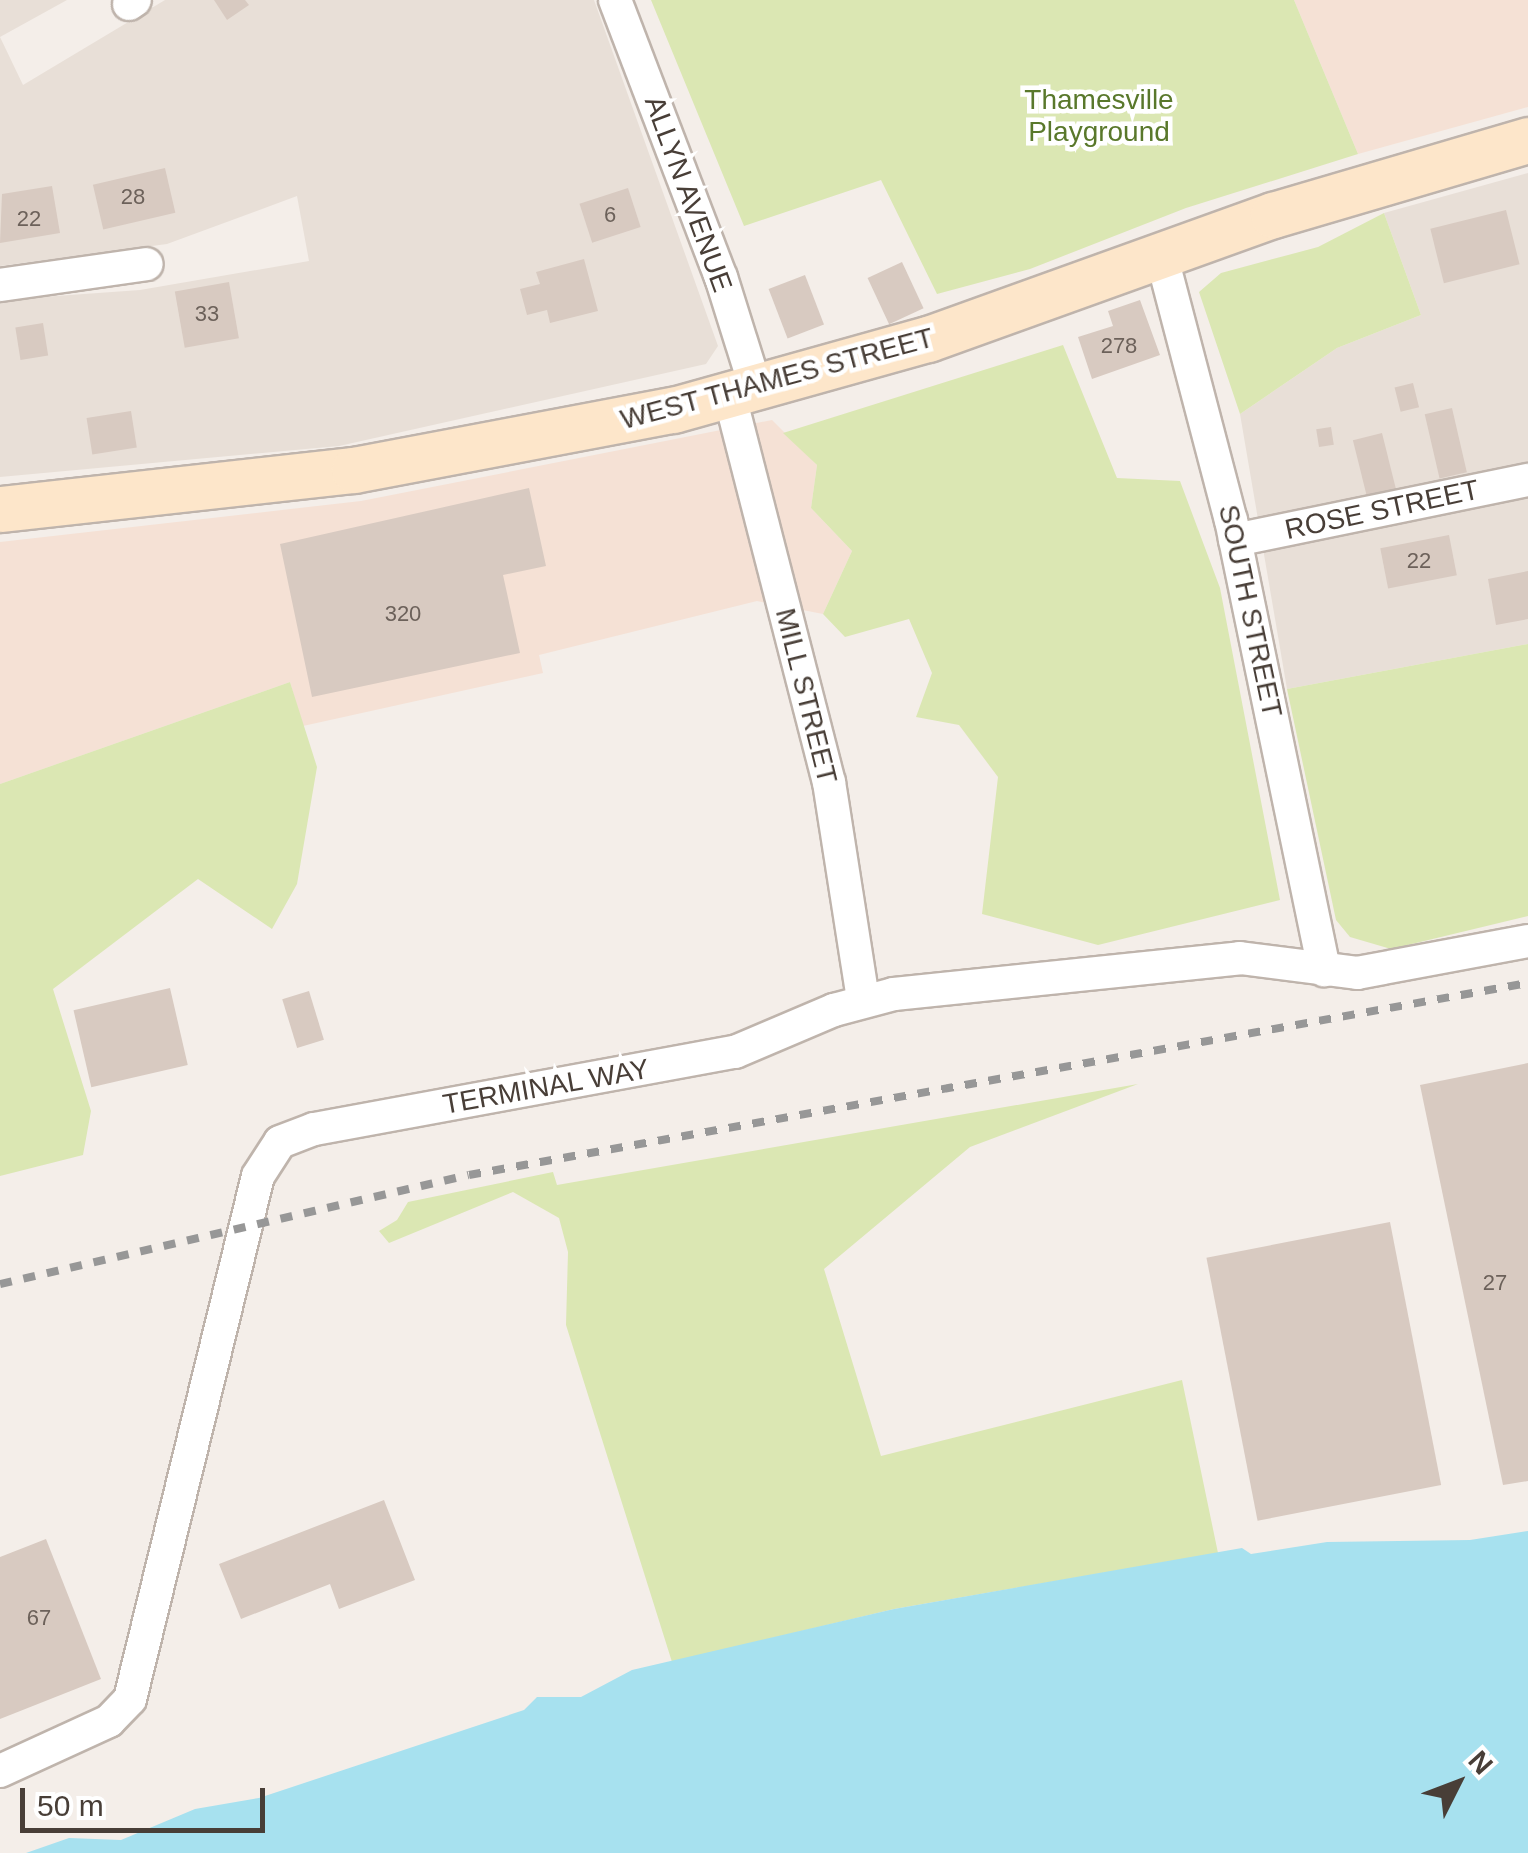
<!DOCTYPE html>
<html>
<head>
<meta charset="utf-8">
<style>
	body { margin:0 }
	#map { position:relative; width:1528px; height:1853px; overflow:hidden; background:#f4eee9; font-family:Helvetica,sans-serif }
	div>[style] { position:absolute }
	.residential>* { inset:0; background:#e8dfd7 }
	.commercial>* { inset:0; background:#f5e1d5 }
	.green>* { inset:0; background:#dbe7b3 }
	.water>* { inset:0; background:#a7e1ef }
	.building>* { inset:0; background:#d8cac1; transform-origin:0 0 }
	.roads { filter:drop-shadow(2px 0 #bfb4ac) drop-shadow(-2px 0 #bfb4ac) drop-shadow(0 2px #bfb4ac) drop-shadow(0 -2px #bfb4ac) }
	.minor>* { height:32px; margin:-16px; padding:0 16px; transform-origin:16px; border-radius:16px; background:#fff }
	.secondary>* { height:45px; margin:-22.5px; padding:0 22.5px; transform-origin:22.5px; border-radius:22.5px; background:#fde6ca }
	.rail>* { height:8px; margin-top:-4px; transform-origin:0; background:repeating-linear-gradient(90deg,#979797 0 12px,transparent 0 24px) }
	span { translate:-50% -50%; white-space:nowrap; text-align:center; line-height:1.15; -webkit-text-stroke:9px #fff; paint-order:stroke }
	.number-label { font-size:22px; color:#6c615a }
	.number-label span { -webkit-text-stroke-width:0 }
	.park-label { font-size:28px; color:#59782b }
	.street-label { font-size:28px; color:#483e37 }
	.north { position:absolute; left:1408px; top:1733px; width:100px; height:100px; -webkit-text-stroke:8px #fff; paint-order:stroke; rotate:48deg; font-size:28px; font-weight:700; line-height:40px; text-align:center; color:#483e37 }
	.north::after { content:''; display:block; margin:auto; width:35px; height:45px; background:#483e37; clip-path:polygon(50% 0,100% 100%,50% 72%,0 100%) }
	.scale { position:absolute; left:20px; top:1788px; width:245px; height:45px; box-sizing:border-box; border:5px solid #483e37; border-top:0; padding-left:12px; font-size:30px; line-height:35px; white-space:nowrap; color:#483e37; -webkit-text-stroke:8px #fff; paint-order:stroke }
</style>
</head>
<body>
<div id="map">
	<div class="residential">
		<i style="clip-path:polygon(0 0,67px 0,0 37px,23px 85px,165px 0,594px 0,718px 346px,706px 364px,339px 446px,0 477px,0 300px,140px 290px,309px 261px,297px 196px,167px 244px,0 266px)"></i>
		<i style="clip-path:polygon(1528px 173px,1528px 644px,1287px 689px,1240px 414px,1337px 348px,1421px 315px,1384px 213px)"></i>
	</div>
	<div class="commercial">
		<i style="clip-path:polygon(1294px 0,1528px 0,1528px 107px,1358px 154px)"></i>
		<i style="clip-path:polygon(772px 420px,817px 465px,811px 508px,852px 551px,823px 614px,757px 601px,539px 655px,543px 673px,303px 726px,290px 682px,0 784px,0 542px,361px 501px)"></i>
	</div>
	<div class="green">
		<i style="clip-path:polygon(651px 0,1294px 0,1358px 154px,1186px 208px,1030px 269px,937px 294px,881px 180px,744px 226px)"></i>
		<i style="clip-path:polygon(1384px 213px,1421px 315px,1337px 348px,1240px 414px,1199px 292px,1221px 273px,1318px 247px)"></i>
		<i style="clip-path:polygon(1063px 345px,1117px 478px,1180px 481px,1220px 588px,1280px 900px,1098px 945px,982px 914px,998px 777px,959px 725px,916px 717px,932px 673px,909px 619px,845px 637px,823px 614px,852px 551px,811px 508px,817px 465px,783px 433px)"></i>
		<i style="clip-path:polygon(1528px 644px,1528px 916px,1391px 949px,1350px 937px,1336px 920px,1287px 689px)"></i>
		<i style="clip-path:polygon(290px 682px,317px 767px,297px 884px,272px 929px,198px 879px,53px 989px,91px 1111px,83px 1155px,0 1176px,0 784px)"></i>
		<i style="clip-path:polygon(1138px 1084px,970px 1147px,824px 1269px,881px 1456px,1182px 1380px,1218px 1553px,894px 1609px,672px 1662px,566px 1325px,568px 1252px,559px 1218px,513px 1192px,389px 1243px,379px 1231px,397px 1220px,408px 1202px,553px 1172px,557px 1185px)"></i>
	</div>
	<div class="water">
		<i style="clip-path:polygon(1528px 1531px,1528px 1853px,26px 1853px,69px 1838px,121px 1840px,195px 1809px,259px 1798px,524px 1710px,537px 1697px,581px 1697px,632px 1670px,894px 1609px,1242px 1548px,1251px 1554px,1327px 1542px,1470px 1540px)"></i>
	</div>
	<div class="building">
		<i style="clip-path:polygon(214px 0,245px 0,249px 5px,227px 20px)"></i>
		<i style="left:165px;top:168px;width:46px;height:74px;rotate:77deg"></i>
		<i style="clip-path:polygon(52px 186px,60px 233px,0 243px,2px 194px)"></i>
		<i style="left:628px;top:188px;width:41px;height:51px;rotate:72deg"></i>
		<i style="left:1506px;top:210px;width:56px;height:78px;rotate:76deg"></i>
		<i style="clip-path:polygon(584px 259px,598px 311px,550px 323px,547px 310px,527px 315px,520px 289px,540px 284px,536px 272px)"></i>
		<i style="left:902px;top:262px;width:51px;height:38px;rotate:65deg"></i>
		<i style="left:805px;top:275px;width:53px;height:39px;rotate:69deg"></i>
		<i style="left:229px;top:282px;width:57px;height:55px;rotate:80deg"></i>
		<i style="clip-path:polygon(1140px 300px,1160px 355px,1092px 379px,1078px 337px,1113px 326px,1108px 311px)"></i>
		<i style="left:43px;top:323px;width:33px;height:28px;rotate:81deg"></i>
		<i style="left:1413px;top:383px;width:25px;height:19px;rotate:76deg"></i>
		<i style="left:1452px;top:408px;width:66px;height:28px;rotate:77deg"></i>
		<i style="left:131px;top:411px;width:37px;height:45px;rotate:81deg"></i>
		<i style="left:1331px;top:427px;width:18px;height:15px;rotate:81deg"></i>
		<i style="left:1382px;top:433px;width:62px;height:30px;rotate:76deg"></i>
		<i style="clip-path:polygon(529px 488px,546px 566px,503px 575px,520px 653px,312px 697px,280px 544px)"></i>
		<i style="left:1449px;top:535px;width:41px;height:70px;rotate:79deg"></i>
		<i style="clip-path:polygon(1528px 571px,1528px 619px,1496px 625px,1488px 579px)"></i>
		<i style="left:170px;top:988px;width:79px;height:99px;rotate:77deg"></i>
		<i style="left:309px;top:991px;width:51px;height:28px;rotate:73deg"></i>
		<i style="clip-path:polygon(1528px 1063px,1528px 1481px,1503px 1485px,1420px 1085px)"></i>
		<i style="left:1390px;top:1222px;width:268px;height:187px;rotate:79deg"></i>
		<i style="clip-path:polygon(384px 1500px,415px 1580px,339px 1609px,330px 1584px,241px 1619px,219px 1564px)"></i>
		<i style="clip-path:polygon(46px 1539px,101px 1679px,0 1719px,0 1557px)"></i>
	</div>
	<div class="roads">
		<div class="minor">
			<i style="left:615px;top:0;width:297px;rotate:69.1deg"></i>
			<i style="left:721px;top:277px;width:117px;rotate:72.6deg"></i>
			<i style="left:129px;top:4px;width:7px;rotate:-34deg"></i>
			<i style="left:1161px;top:254px;width:275px;rotate:75.3deg"></i>
			<i style="left:1231px;top:520px;width:460px;rotate:78.3deg"></i>
			<i style="left:0;top:285px;width:148px;rotate:-8.1deg"></i>
			<i style="left:730px;top:397px;width:398px;rotate:75.6deg"></i>
			<i style="left:829px;top:782px;width:221px;rotate:81.1deg"></i>
			<i style="left:1235px;top:540px;width:299px;rotate:-11.6deg"></i>
			<i style="left:0;top:1771px;width:120px;rotate:-24.6deg"></i>
			<i style="left:109px;top:1721px;width:30px;rotate:-46deg"></i>
			<i style="left:130px;top:1699px;width:538px;rotate:-76.25deg"></i>
			<i style="left:258px;top:1176px;width:40px;rotate:-57.1deg"></i>
			<i style="left:280px;top:1142px;width:36px;rotate:-21deg"></i>
			<i style="left:314px;top:1129px;width:428px;rotate:-10.4deg"></i>
			<i style="left:735px;top:1052px;width:108px;rotate:-23deg"></i>
			<i style="left:834px;top:1010px;width:62px;rotate:-14.9deg"></i>
			<i style="left:894px;top:994px;width:348px;rotate:-5.9deg"></i>
			<i style="left:1240px;top:958px;width:118px;rotate:7.3deg"></i>
			<i style="left:1357px;top:973px;width:174px;rotate:-10.6deg"></i>
		</div>
		<div class="secondary">
			<i style="left:0;top:509px;width:356px;rotate:-6.3deg"></i>
			<i style="left:354px;top:470px;width:325px;rotate:-10.7deg"></i>
			<i style="left:673px;top:410px;width:265px;rotate:-15.6deg"></i>
			<i style="left:928px;top:339px;width:367px;rotate:-19.8deg"></i>
			<i style="left:1273px;top:215px;width:266px;rotate:-16.4deg"></i>
		</div>
	</div>
	<div class="rail">
		<i style="left:0;top:1284px;width:481px;rotate:-13.1deg"></i>
		<i style="left:469px;top:1175px;width:1076px;rotate:-10.28deg"></i>
	</div>
	<div class="number-label">
		<span style="left:133px;top:197px">28</span>
		<span style="left:610px;top:215px">6</span>
		<span style="left:29px;top:219px">22</span>
		<span style="left:207px;top:314px">33</span>
		<span style="left:1119px;top:346px">278</span>
		<span style="left:1419px;top:561px">22</span>
		<span style="left:403px;top:614px">320</span>
		<span style="left:1495px;top:1283px">27</span>
		<span style="left:39px;top:1618px">67</span>
	</div>
	<div class="park-label">
		<span style="left:1099px;top:116px">Thamesville<br>Playground</span>
	</div>
	<div class="street-label">
		<span style="left:688px;top:194px;rotate:70deg">ALLYN AVENUE</span>
		<span style="left:777px;top:379px;rotate:-15deg">WEST THAMES STREET</span>
		<span style="left:1382px;top:510px;rotate:-12deg">ROSE STREET</span>
		<span style="left:1250px;top:611px;rotate:78deg">SOUTH STREET</span>
		<span style="left:806px;top:696px;rotate:76deg">MILL STREET</span>
		<span style="left:546px;top:1087px;rotate:-10deg">TERMINAL WAY</span>
	</div>
	<div class="north">N</div>
	<div class="scale">50 m</div>
</div>
</body>
</html>
